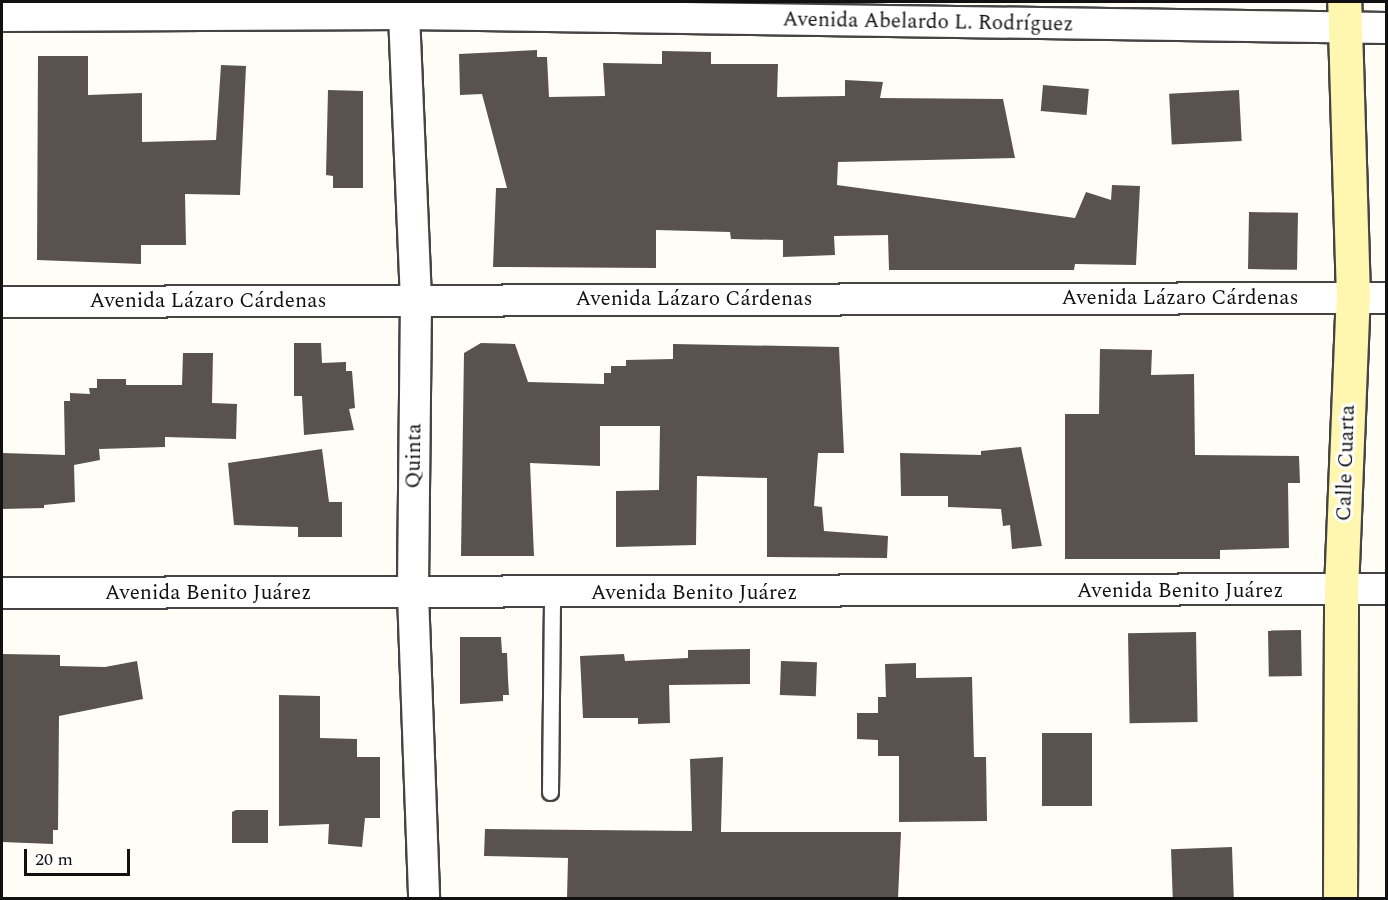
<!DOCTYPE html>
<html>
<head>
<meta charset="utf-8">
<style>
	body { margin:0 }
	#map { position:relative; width:1388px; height:900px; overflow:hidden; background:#fffdf5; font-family:Spectral,serif }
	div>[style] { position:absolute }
	.building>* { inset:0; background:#5a524d; transform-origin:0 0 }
	.roads { filter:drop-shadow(2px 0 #444) drop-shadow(-2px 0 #444) drop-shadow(0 2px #444) drop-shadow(0 -2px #444) }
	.lane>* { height:15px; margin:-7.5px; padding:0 7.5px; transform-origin:7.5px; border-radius:7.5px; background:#fff }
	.street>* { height:30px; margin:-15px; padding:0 15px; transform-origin:15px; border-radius:15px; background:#fff }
	.secondary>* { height:33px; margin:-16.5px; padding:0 16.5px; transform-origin:16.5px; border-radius:16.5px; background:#fff6b0 }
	span { translate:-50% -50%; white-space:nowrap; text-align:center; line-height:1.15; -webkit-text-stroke:6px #fff; paint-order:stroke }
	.street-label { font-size:21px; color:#111 }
	.frame { position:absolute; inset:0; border:3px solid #111; pointer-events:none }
	.scale { position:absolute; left:24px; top:849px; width:106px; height:27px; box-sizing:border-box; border:3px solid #111; border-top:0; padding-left:8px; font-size:18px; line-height:21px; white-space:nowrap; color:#111; -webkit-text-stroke:4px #fff; paint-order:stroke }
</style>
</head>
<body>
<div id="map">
	<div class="building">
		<i style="clip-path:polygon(537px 50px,537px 57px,547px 57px,549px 97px,605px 96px,603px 63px,662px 64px,662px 51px,711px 52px,711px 64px,778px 64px,777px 97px,845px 96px,845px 80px,883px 82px,880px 98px,1003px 99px,1015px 158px,838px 162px,837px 185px,1075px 218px,1086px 192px,1111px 200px,1112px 185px,1140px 186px,1136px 265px,1075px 264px,1074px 270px,889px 270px,888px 235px,834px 236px,835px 255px,783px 257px,783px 240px,731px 239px,730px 232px,656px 230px,656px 268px,493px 267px,496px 188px,507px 188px,482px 94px,460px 95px,459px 54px)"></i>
		<i style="clip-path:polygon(38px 56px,88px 56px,88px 95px,142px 93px,142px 142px,216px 140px,221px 65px,246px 66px,240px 195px,185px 194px,186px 245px,141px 245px,141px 264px,37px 260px)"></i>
		<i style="left:1043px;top:85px;width:46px;height:26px;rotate:5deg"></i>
		<i style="clip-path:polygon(328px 90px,363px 91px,363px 188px,333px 188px,333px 176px,326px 175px)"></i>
		<i style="left:1239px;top:90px;width:51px;height:70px;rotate:87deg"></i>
		<i style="left:1249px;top:212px;width:49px;height:57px;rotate:1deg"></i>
		<i style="clip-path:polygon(294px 343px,321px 343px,322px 363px,346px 362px,346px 371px,352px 371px,355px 408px,349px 409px,354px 430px,304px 435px,302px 396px,294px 396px)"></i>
		<i style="clip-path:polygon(481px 343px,515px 344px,528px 382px,604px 384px,604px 373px,611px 373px,611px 366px,626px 366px,626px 360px,673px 359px,673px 344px,839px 347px,844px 453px,818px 453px,814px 506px,822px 507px,824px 531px,888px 536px,887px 558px,767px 557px,767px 478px,697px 476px,696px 545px,616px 547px,616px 491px,659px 490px,660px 426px,600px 426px,600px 466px,530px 463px,534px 556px,461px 556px,464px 353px)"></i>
		<i style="clip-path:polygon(1100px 349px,1152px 350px,1151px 375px,1194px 374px,1195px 455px,1299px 456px,1300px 483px,1288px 483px,1289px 548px,1220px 550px,1220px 559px,1065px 559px,1065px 414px,1099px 414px)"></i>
		<i style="clip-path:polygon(183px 353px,213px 353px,212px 403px,237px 404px,236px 439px,165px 437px,165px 447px,99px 449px,100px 460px,74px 465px,75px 502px,44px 505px,44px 508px,2px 509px,2px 453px,65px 455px,64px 401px,70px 401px,70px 393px,90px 394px,89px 388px,97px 388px,97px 379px,126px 379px,126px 385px,182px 385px)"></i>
		<i style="clip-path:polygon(1021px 447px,1042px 546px,1012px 549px,1010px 525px,1003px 526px,1001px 509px,948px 507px,948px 496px,901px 496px,900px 453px,981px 455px,981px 451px)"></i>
		<i style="clip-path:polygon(322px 449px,329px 502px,342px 502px,342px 537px,298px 537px,298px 527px,234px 525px,228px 463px)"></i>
		<i style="left:1301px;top:630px;width:46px;height:33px;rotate:89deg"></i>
		<i style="left:1196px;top:632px;width:90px;height:68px;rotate:89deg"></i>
		<i style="clip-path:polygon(460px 637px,501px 637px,502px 653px,507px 653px,508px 679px,509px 695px,503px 695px,503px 701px,460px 704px)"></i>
		<i style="clip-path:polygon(750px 649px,750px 684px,669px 685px,670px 723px,638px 724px,638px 718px,583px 718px,580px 656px,624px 654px,625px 661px,688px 658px,688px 650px)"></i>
		<i style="clip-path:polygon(2px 654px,60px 655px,60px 666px,105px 667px,137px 661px,143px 699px,59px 716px,58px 830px,53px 830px,53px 844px,2px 842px)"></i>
		<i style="left:781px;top:661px;width:36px;height:34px;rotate:2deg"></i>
		<i style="clip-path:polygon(916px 663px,916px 678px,972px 677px,974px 757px,986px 757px,987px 821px,899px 822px,899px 756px,878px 756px,878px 740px,857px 739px,857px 713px,878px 713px,878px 697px,886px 697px,885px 664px)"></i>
		<i style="clip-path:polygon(279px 695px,320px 696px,320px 738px,357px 739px,357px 757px,380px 757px,380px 818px,365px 818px,362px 847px,328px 844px,329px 824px,279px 826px)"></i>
		<i style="left:1042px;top:733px;width:50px;height:73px"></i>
		<i style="clip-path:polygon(723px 757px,721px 832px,901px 832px,898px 898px,567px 898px,568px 858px,484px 856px,485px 829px,692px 831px,690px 759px)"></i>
		<i style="clip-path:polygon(236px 810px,268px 810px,268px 843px,232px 843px,232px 812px)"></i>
		<i style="left:1232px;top:847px;width:51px;height:61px;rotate:88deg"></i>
	</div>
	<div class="roads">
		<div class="lane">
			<i style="left:550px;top:792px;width:199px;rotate:-89.4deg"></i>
		</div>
		<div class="street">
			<i style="left:404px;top:14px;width:286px;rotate:87.6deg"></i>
			<i style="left:416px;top:300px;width:294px;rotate:90.6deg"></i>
			<i style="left:413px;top:594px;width:304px;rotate:87.9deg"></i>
			<i style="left:2px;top:16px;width:402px;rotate:-0.3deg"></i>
			<i style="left:404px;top:14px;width:982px;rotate:0.82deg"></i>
			<i style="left:2px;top:302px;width:1384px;rotate:-0.17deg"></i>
			<i style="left:2px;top:593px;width:1384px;rotate:-0.17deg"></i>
		</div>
		<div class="secondary">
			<i style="left:1340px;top:898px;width:308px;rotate:-89.8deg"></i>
			<i style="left:1341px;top:590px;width:293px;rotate:-87.7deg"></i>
			<i style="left:1353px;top:297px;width:295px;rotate:-91.7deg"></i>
		</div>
	</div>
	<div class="street-label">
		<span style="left:928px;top:22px;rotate:1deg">Avenida Abelardo L. Rodríguez</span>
		<span style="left:1180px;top:298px">Avenida Lázaro Cárdenas</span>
		<span style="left:694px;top:299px">Avenida Lázaro Cárdenas</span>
		<span style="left:208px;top:301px">Avenida Lázaro Cárdenas</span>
		<span style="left:414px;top:456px;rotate:-89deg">Quinta</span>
		<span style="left:1346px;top:463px;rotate:-88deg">Calle Cuarta</span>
		<span style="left:1180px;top:591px">Avenida Benito Juárez</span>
		<span style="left:208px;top:593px">Avenida Benito Juárez</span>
		<span style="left:694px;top:593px">Avenida Benito Juárez</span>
	</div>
	<div class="frame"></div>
	<div class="scale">20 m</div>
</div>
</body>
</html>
